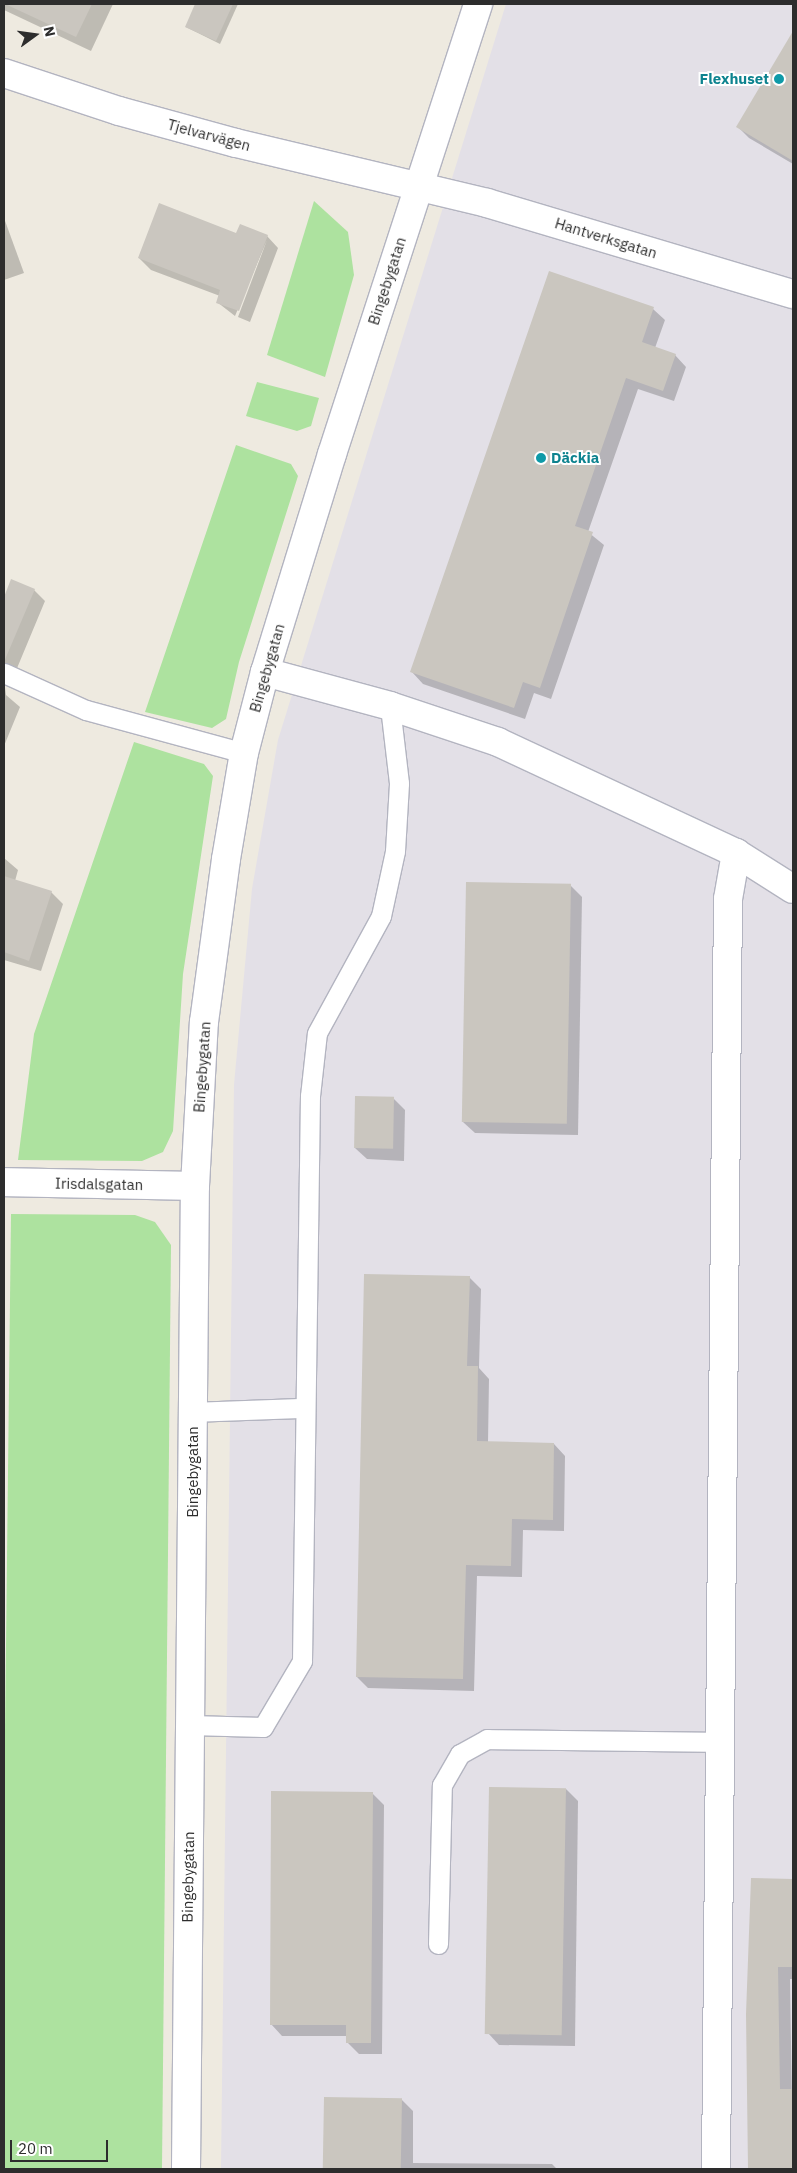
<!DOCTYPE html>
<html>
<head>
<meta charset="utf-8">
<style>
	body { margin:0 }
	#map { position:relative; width:797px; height:2173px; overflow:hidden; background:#eeeae0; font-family:"IBM Plex Sans",sans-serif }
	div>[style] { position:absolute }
	.industrial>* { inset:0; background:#e3e0e7 }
	.green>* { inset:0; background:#ade29f }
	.shadow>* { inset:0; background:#0003 }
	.building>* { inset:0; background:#cac6bf; transform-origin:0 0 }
	.roads { filter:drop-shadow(1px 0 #b3b4c0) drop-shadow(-1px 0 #b3b4c0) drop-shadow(0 1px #b3b4c0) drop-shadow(0 -1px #b3b4c0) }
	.service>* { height:19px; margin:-9.5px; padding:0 9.5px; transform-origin:9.5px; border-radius:9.5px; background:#fff }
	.minor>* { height:28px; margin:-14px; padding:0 14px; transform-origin:14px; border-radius:14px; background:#fff }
	.dots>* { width:14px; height:14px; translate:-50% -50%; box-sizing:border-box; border:2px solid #fff; border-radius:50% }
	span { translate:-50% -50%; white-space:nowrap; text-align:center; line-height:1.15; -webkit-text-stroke:4px #fff; paint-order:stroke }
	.culture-label { font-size:15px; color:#0d838f; font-weight:700 }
	.right { translate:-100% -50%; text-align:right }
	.left { translate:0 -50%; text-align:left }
	.street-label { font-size:15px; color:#2d2d2d }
	.frame { position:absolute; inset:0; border:5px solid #2d2d2d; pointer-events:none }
	.north { position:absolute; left:10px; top:10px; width:50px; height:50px; -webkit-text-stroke:4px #fff; paint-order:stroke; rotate:76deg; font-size:14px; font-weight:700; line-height:20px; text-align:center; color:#2d2d2d }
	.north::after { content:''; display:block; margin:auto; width:18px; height:22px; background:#2d2d2d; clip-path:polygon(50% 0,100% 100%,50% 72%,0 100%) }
	.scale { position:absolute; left:10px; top:2140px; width:98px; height:22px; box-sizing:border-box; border:2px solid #2d2d2d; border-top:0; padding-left:6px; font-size:15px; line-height:18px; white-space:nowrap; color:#2d2d2d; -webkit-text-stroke:4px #fff; paint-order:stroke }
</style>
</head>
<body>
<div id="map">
	<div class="industrial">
		<i style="clip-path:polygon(506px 4px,793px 4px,793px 2169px,221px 2169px,234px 1085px,252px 889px,278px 740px)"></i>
	</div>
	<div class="green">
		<i style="clip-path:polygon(314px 201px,348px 232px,354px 275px,325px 377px,267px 355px)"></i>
		<i style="clip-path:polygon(257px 382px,319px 398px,311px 426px,297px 431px,246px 416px)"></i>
		<i style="clip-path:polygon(236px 445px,291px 464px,298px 476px,239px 662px,226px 719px,212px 728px,145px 712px)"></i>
		<i style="clip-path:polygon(134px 742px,204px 764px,213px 776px,183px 974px,173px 1131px,163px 1152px,142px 1161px,18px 1160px,34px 1034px)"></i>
		<i style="clip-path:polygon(11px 1214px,135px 1215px,155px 1222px,171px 1245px,162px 2169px,4px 2169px,4px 1818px)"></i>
	</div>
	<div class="shadow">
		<i style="clip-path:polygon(4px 4px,113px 4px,91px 51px,4px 10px)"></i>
		<i style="clip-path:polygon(197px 4px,238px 4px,220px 44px,186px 27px)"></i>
		<i style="clip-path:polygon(793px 33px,793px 164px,749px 138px,738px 127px)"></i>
		<i style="clip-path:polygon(4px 218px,24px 273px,4px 280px)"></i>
		<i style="clip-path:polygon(237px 235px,267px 236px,278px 248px,250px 322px,238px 317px,267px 240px,235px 316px,217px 302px,220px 296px,151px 270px,139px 258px)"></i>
		<i style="clip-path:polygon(653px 309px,665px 320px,655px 348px,675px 355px,686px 367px,674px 401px,638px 389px,588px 532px,604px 545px,551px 699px,534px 693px,525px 719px,423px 684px,412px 672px)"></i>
		<i style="clip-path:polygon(12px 581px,34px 590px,45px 601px,15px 673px,4px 680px,6px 695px,20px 707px,4px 746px,4px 600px)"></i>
		<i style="clip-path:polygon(4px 858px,18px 870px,15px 881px,51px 892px,63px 904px,41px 971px,4px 960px)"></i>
		<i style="clip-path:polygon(570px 885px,582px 897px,578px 1135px,475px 1133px,463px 1122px)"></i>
		<i style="clip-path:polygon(394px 1099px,405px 1110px,404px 1161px,367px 1159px,355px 1148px)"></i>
		<i style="clip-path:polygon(469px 1277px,481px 1289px,479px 1368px,489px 1379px,488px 1443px,554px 1444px,565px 1456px,564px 1531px,523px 1530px,522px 1577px,477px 1576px,474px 1691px,368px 1688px,357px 1677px)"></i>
		<i style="clip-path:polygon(566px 1789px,578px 1801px,575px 2046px,499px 2045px,488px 2033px)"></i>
		<i style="clip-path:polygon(372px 1793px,384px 1805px,382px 2054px,359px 2054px,347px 2042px,348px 2036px,282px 2036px,271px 2024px)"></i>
		<i style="clip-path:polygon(752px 1880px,793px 1881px,793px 1979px,790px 1979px,793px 2169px,749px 2169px,748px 2014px)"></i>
		<i style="clip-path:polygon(326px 2098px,401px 2099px,413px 2111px,413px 2163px,552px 2164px,557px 2169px,325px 2169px)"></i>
	</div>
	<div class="building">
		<i style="clip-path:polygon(5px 4px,92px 4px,76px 37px)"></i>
		<i style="clip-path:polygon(195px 4px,233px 4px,216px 41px,185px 27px)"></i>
		<i style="clip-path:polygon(793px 31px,793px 161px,736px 127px)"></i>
		<i style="clip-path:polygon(159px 203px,236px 233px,240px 224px,268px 235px,239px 311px,216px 303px,220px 290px,138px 258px)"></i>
		<i style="clip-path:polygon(549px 271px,654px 307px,642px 342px,676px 354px,663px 391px,626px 378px,575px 526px,593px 532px,540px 688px,523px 682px,514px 708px,410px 672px)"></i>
		<i style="clip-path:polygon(11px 579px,35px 589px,4px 662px,4px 597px)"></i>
		<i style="clip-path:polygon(4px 876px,52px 891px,29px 961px,4px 952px)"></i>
		<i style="left:466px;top:882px;width:105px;height:240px;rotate:1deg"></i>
		<i style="left:355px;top:1096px;width:39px;height:52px;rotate:1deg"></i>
		<i style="clip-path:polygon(364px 1274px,470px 1276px,467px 1366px,478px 1366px,477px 1441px,554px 1443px,553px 1520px,512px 1519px,511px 1566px,466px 1565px,463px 1679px,356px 1677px)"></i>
		<i style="left:489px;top:1787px;width:77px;height:247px;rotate:1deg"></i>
		<i style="clip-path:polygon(271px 1791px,373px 1792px,371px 2043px,346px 2043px,346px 2025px,270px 2025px)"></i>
		<i style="clip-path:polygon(751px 1878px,793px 1879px,793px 1967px,778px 1967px,780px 2089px,793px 2089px,793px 2169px,748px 2169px,746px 2014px)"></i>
		<i style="left:324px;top:2097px;width:78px;height:72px;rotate:1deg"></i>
	</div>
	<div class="roads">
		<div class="service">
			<i style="left:4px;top:673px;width:90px;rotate:24.3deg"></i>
			<i style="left:86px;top:710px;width:164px;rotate:15.2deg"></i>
			<i style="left:193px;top:1412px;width:111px;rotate:-2.1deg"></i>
			<i style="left:190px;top:1725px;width:73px;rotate:1.6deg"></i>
			<i style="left:263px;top:1727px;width:77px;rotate:-59.4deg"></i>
			<i style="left:302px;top:1661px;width:565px;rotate:-89.19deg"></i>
			<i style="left:310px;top:1096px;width:63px;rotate:-83.7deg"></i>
			<i style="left:317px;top:1033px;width:133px;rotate:-61.3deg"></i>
			<i style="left:381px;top:916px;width:66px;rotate:-77.8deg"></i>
			<i style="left:395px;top:851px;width:68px;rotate:-86.6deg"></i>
			<i style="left:399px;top:783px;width:78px;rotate:-96.7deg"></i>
			<i style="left:438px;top:1944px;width:159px;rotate:-88.6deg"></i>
			<i style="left:442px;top:1785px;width:36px;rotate:-60deg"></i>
			<i style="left:460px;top:1754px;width:31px;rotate:-29deg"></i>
			<i style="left:487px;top:1739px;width:232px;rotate:0.7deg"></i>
		</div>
		<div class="minor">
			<i style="left:4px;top:73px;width:121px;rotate:18.3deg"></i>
			<i style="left:119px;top:111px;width:121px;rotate:15.3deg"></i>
			<i style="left:236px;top:143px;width:258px;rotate:13.4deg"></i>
			<i style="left:487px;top:203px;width:319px;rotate:16.6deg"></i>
			<i style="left:265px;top:672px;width:130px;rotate:15.2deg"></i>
			<i style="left:390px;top:706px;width:114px;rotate:18.4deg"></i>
			<i style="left:498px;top:742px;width:263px;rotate:25deg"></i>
			<i style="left:4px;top:1182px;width:191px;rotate:1.2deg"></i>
			<i style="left:186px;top:2169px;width:983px;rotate:-89.48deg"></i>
			<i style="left:195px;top:1186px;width:164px;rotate:-86.9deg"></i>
			<i style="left:204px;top:1022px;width:164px;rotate:-82.3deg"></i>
			<i style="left:226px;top:859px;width:108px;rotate:-80.4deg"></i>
			<i style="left:244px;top:753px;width:84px;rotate:-75.5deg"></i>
			<i style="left:265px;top:672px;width:228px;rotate:-72.9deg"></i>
			<i style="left:332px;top:454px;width:473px;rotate:-72deg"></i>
			<i style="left:716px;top:2169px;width:1270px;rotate:-89.46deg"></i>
			<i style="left:728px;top:899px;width:47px;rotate:-80.1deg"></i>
			<i style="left:736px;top:853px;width:67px;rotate:32.3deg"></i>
		</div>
	</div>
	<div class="dots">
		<i style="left:779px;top:79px;background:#0f9aa8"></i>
		<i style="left:541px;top:458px;background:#0f9aa8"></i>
	</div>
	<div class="culture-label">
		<span class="right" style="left:769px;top:79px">Flexhuset</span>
		<span class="left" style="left:551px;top:458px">Däckia</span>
	</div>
	<div class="street-label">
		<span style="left:209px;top:135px;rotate:15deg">Tjelvarvägen</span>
		<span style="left:606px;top:238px;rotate:17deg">Hantverksgatan</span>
		<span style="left:387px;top:281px;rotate:-72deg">Bingebygatan</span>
		<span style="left:267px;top:668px;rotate:-74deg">Bingebygatan</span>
		<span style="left:202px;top:1067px;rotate:-86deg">Bingebygatan</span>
		<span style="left:99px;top:1184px;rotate:1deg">Irisdalsgatan</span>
		<span style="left:193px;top:1472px;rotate:-90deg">Bingebygatan</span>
		<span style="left:188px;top:1877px;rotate:-89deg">Bingebygatan</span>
	</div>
	<div class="frame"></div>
	<div class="north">N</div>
	<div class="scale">20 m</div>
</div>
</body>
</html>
